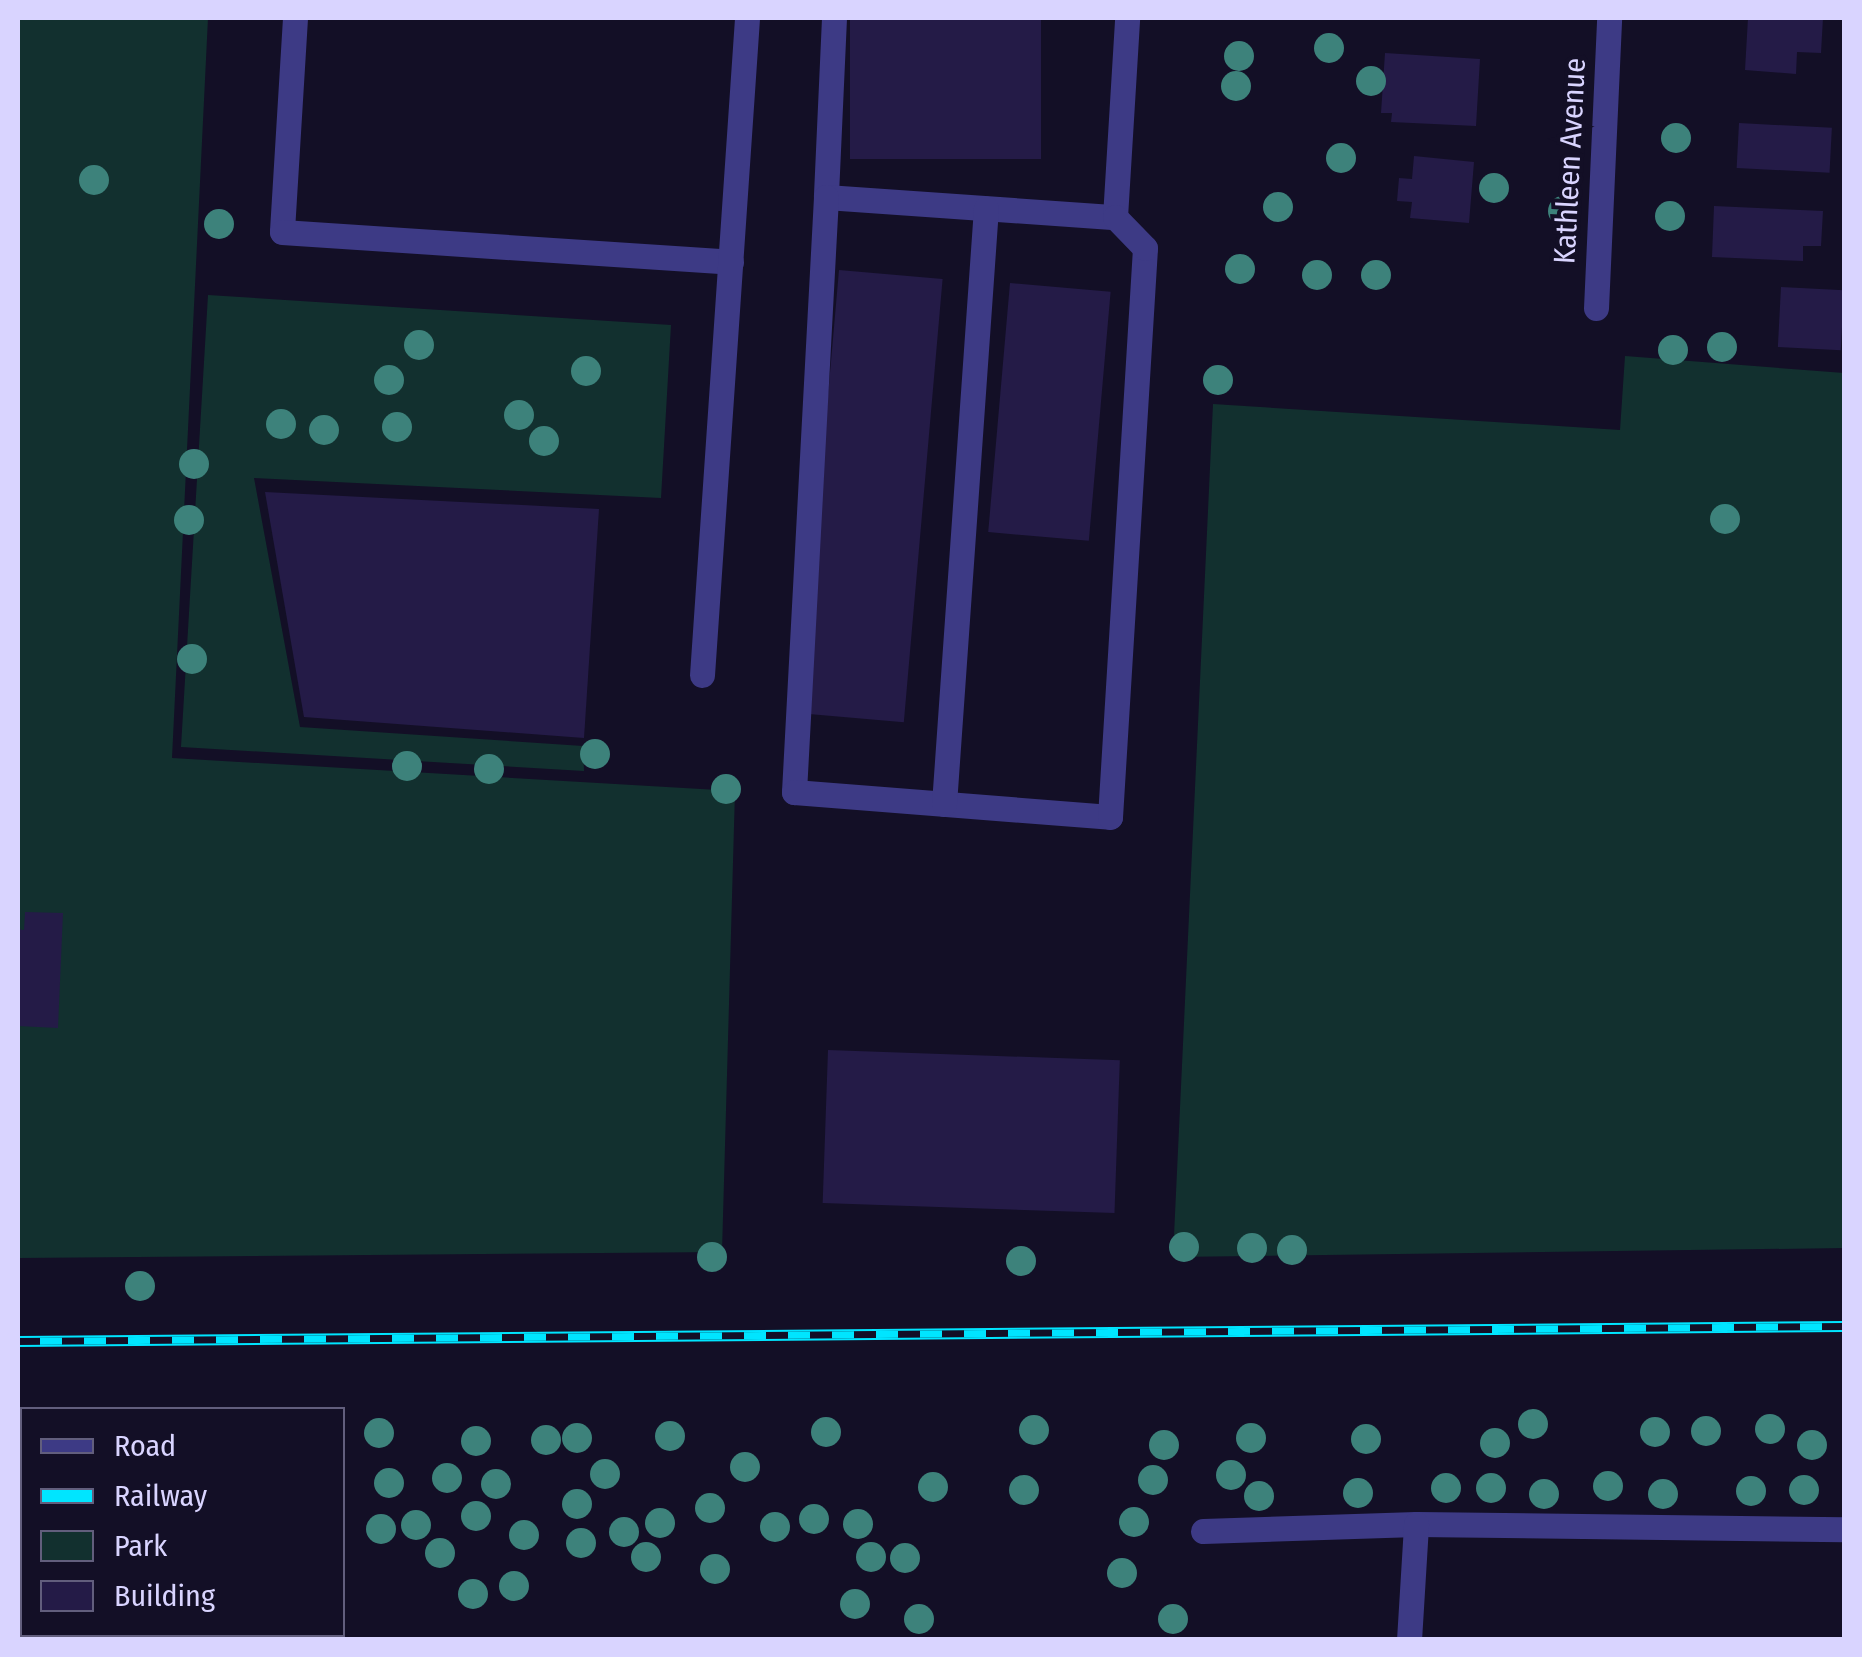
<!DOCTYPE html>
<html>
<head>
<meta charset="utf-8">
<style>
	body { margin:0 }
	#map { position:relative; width:1862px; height:1657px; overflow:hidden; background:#130f26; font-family:"Fira Sans Condensed",sans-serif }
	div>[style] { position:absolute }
	.green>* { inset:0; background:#12302f }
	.building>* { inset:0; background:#241b47; transform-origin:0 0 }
	.lane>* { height:25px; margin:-12.5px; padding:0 12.5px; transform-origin:12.5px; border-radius:12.5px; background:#3d3a85 }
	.street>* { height:25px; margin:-12.5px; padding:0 12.5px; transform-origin:12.5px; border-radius:12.5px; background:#3d3a85 }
	.rail>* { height:11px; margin-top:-5.5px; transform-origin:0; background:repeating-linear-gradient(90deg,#130f26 0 22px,#00e5ff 0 44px); box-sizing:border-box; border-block:2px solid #00e5ff }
	.trees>* { width:30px; height:30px; margin:-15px; border-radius:50%; background:#3d827b }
	span { translate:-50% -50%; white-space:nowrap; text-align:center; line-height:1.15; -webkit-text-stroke:8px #130f26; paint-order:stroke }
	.street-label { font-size:30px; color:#d9d4ff }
	.frame { position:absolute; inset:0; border:20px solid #d9d4ff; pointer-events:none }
	.legend { position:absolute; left:20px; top:1407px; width:325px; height:230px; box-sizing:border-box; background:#130f26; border:2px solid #625e7d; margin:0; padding:12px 18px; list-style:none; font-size:30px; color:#d9d4ff }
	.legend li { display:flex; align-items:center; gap:20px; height:50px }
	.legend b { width:50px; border:2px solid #625e7d }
</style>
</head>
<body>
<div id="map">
	<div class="green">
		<i style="clip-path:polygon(18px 18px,208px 18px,172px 758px,735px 791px,722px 1252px,18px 1258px)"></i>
		<i style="clip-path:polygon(208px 295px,671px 325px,661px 498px,254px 478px,300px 727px,583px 746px,584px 771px,181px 747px)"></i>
		<i style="clip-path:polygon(1625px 356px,1844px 373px,1844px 1248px,1173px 1257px,1213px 404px,1620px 430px)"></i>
	</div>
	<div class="building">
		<i style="left:850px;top:18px;width:191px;height:141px"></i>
		<i style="clip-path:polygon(1748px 18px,1823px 18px,1821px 53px,1797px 52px,1796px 74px,1745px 70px)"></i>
		<i style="clip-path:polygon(1385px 53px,1480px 59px,1476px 126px,1391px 122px,1392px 113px,1381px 113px)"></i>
		<i style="left:1739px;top:123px;width:93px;height:45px;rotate:3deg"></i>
		<i style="clip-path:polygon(1414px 156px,1474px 162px,1469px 223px,1410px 218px,1412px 202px,1397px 201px,1399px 178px,1412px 179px)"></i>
		<i style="clip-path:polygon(1714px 206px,1823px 211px,1821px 246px,1803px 246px,1803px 261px,1712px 257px)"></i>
		<i style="left:839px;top:270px;width:104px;height:445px;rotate:5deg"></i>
		<i style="left:1010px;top:283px;width:101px;height:250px;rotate:5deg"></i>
		<i style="left:1781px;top:287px;width:63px;height:60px;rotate:3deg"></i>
		<i style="clip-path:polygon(265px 492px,599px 509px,584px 738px,304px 717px)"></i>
		<i style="clip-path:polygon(25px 912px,63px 913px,58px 1028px,18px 1026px,18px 929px,24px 930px)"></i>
		<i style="left:828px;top:1050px;width:292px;height:153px;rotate:2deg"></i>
		<i style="clip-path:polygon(18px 1616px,22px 1616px,22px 1634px,55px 1634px,55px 1640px,18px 1640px)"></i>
	</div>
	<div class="lane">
		<i style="left:295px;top:18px;width:214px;rotate:93.5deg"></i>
		<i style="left:282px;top:232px;width:450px;rotate:3.8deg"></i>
		<i style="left:834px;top:18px;width:179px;rotate:92.6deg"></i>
		<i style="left:826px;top:197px;width:290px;rotate:4deg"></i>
		<i style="left:1115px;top:217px;width:199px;rotate:-86.5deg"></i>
		<i style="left:826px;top:197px;width:596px;rotate:93.08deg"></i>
		<i style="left:794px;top:792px;width:317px;rotate:4.5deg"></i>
		<i style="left:1110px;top:817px;width:570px;rotate:-86.48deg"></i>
		<i style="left:1145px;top:248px;width:43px;rotate:-134.1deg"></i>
		<i style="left:702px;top:675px;width:659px;rotate:-86.08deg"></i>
		<i style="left:944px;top:804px;width:597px;rotate:-85.97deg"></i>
		<i style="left:1203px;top:1531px;width:213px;rotate:-1.9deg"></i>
		<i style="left:1416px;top:1524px;width:428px;rotate:0.7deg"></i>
		<i style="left:1409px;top:1640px;width:116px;rotate:-86.5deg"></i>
	</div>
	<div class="street">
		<i style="left:1596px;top:308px;width:290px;rotate:-87.4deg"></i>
	</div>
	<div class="rail">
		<i style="left:18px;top:1341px;width:1826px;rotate:-0.47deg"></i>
	</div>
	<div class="trees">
		<i style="left:1329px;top:48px"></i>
		<i style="left:1239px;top:56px"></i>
		<i style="left:1371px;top:81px"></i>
		<i style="left:1236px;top:86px"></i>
		<i style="left:1676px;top:138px"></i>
		<i style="left:1341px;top:158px"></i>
		<i style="left:94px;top:180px"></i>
		<i style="left:1494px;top:188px"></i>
		<i style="left:1278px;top:207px"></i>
		<i style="left:1563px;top:211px"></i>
		<i style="left:1670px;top:216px"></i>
		<i style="left:219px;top:224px"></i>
		<i style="left:1240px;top:269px"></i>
		<i style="left:1317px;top:275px"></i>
		<i style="left:1376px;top:275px"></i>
		<i style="left:419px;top:345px"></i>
		<i style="left:1722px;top:347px"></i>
		<i style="left:1673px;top:350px"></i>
		<i style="left:586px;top:371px"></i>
		<i style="left:389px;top:380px"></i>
		<i style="left:1218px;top:380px"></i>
		<i style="left:519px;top:415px"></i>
		<i style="left:281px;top:424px"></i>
		<i style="left:397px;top:427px"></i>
		<i style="left:324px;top:430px"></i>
		<i style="left:544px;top:441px"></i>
		<i style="left:194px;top:464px"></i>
		<i style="left:1725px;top:519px"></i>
		<i style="left:189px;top:520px"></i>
		<i style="left:192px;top:659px"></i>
		<i style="left:595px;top:754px"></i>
		<i style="left:407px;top:766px"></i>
		<i style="left:489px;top:769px"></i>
		<i style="left:726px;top:789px"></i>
		<i style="left:1184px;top:1247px"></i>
		<i style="left:1252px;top:1248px"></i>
		<i style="left:1292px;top:1250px"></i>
		<i style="left:712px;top:1257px"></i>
		<i style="left:1021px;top:1261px"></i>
		<i style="left:140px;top:1286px"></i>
		<i style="left:1533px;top:1424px"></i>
		<i style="left:1770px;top:1429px"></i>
		<i style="left:1034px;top:1430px"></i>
		<i style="left:1706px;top:1431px"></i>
		<i style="left:826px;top:1432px"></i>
		<i style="left:1655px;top:1432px"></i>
		<i style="left:379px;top:1433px"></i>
		<i style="left:670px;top:1436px"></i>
		<i style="left:577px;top:1438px"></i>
		<i style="left:1251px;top:1438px"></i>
		<i style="left:1366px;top:1439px"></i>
		<i style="left:546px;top:1440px"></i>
		<i style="left:476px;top:1441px"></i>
		<i style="left:1495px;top:1443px"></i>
		<i style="left:1164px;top:1445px"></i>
		<i style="left:1812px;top:1445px"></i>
		<i style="left:745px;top:1467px"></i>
		<i style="left:605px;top:1474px"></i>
		<i style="left:1231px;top:1475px"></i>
		<i style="left:447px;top:1478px"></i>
		<i style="left:1153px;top:1480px"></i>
		<i style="left:389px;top:1483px"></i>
		<i style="left:496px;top:1484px"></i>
		<i style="left:1608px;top:1486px"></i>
		<i style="left:933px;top:1487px"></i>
		<i style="left:1446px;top:1488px"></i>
		<i style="left:1491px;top:1488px"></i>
		<i style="left:1024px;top:1490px"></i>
		<i style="left:1804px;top:1490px"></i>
		<i style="left:1751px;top:1491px"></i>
		<i style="left:1358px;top:1493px"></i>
		<i style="left:1544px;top:1494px"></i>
		<i style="left:1663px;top:1494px"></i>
		<i style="left:1259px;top:1496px"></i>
		<i style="left:577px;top:1504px"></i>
		<i style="left:710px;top:1508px"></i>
		<i style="left:476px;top:1516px"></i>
		<i style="left:814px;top:1519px"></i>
		<i style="left:1134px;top:1522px"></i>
		<i style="left:660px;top:1523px"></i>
		<i style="left:858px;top:1524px"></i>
		<i style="left:416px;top:1525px"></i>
		<i style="left:775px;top:1527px"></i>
		<i style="left:381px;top:1529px"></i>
		<i style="left:624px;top:1532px"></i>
		<i style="left:524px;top:1535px"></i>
		<i style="left:581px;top:1543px"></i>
		<i style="left:440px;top:1553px"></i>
		<i style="left:646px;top:1557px"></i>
		<i style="left:871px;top:1557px"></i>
		<i style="left:905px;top:1558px"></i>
		<i style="left:715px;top:1569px"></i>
		<i style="left:1122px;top:1573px"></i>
		<i style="left:514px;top:1586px"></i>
		<i style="left:473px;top:1594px"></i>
		<i style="left:855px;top:1604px"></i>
		<i style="left:919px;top:1619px"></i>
		<i style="left:1173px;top:1619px"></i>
	</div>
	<div class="street-label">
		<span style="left:1570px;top:161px;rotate:-87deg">Kathleen Avenue</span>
	</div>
	<div class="frame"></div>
	<ul class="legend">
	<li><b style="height:12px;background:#3d3a85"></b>Road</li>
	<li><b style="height:12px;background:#00e5ff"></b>Railway</li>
	<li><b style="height:28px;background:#12302f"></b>Park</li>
	<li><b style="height:28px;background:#241b47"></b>Building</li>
	</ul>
</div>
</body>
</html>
